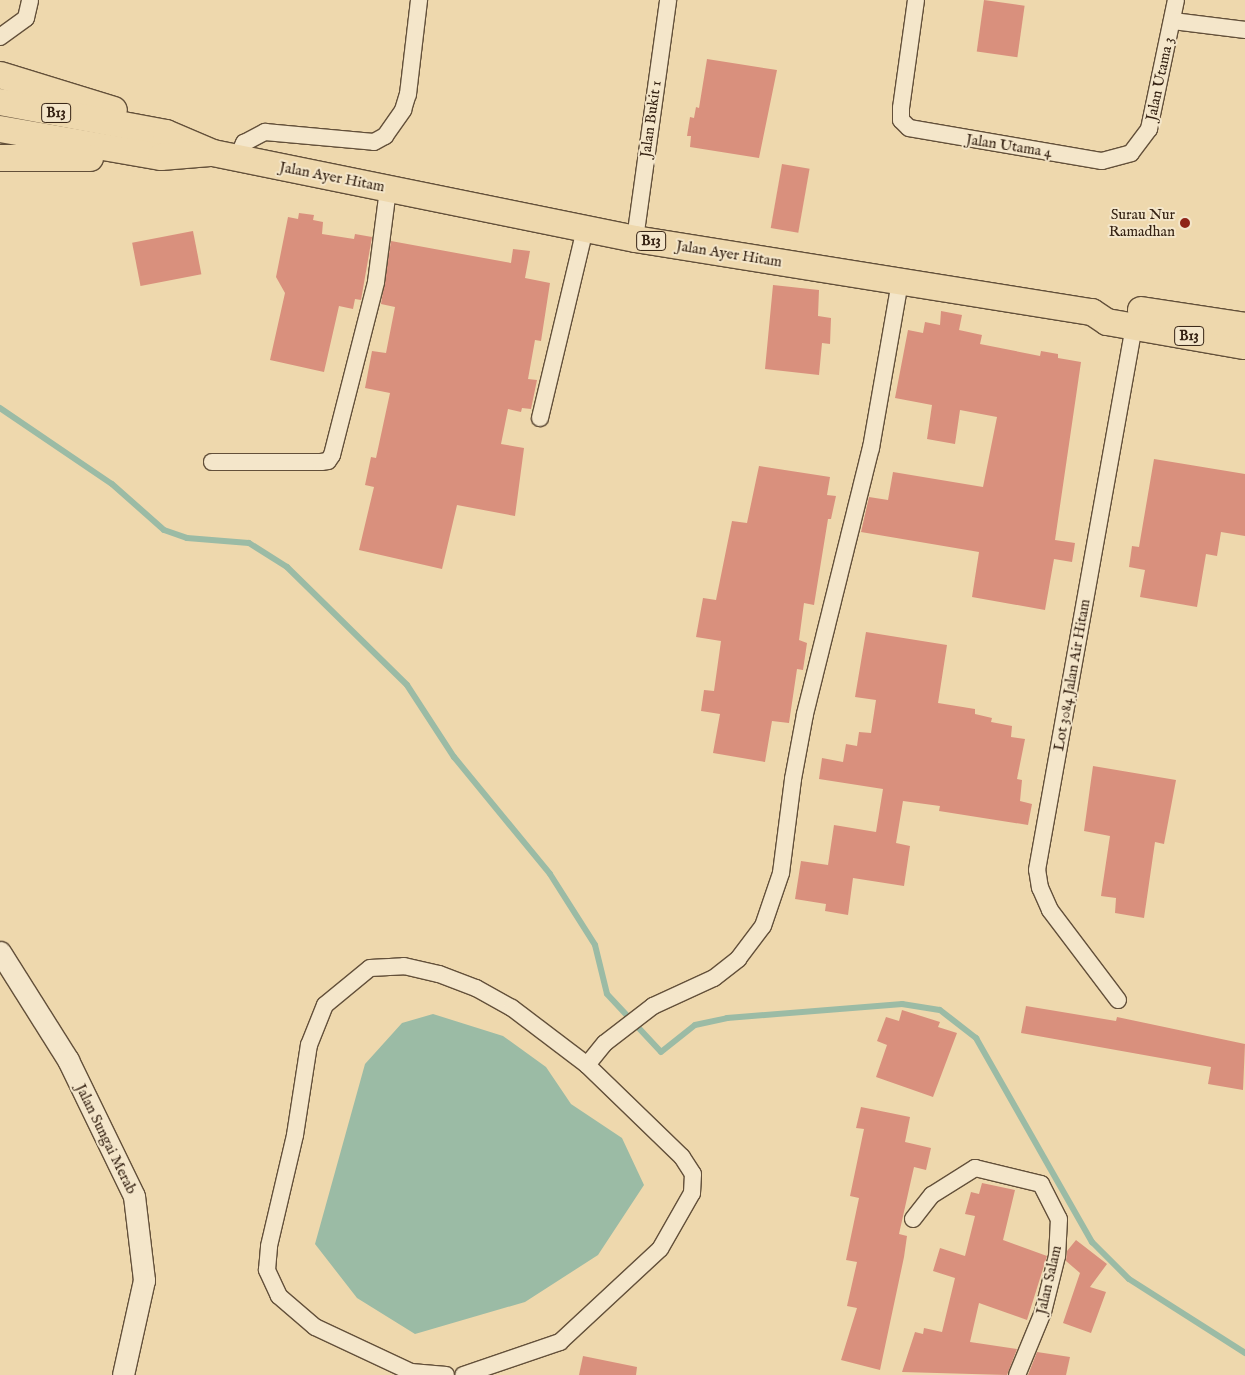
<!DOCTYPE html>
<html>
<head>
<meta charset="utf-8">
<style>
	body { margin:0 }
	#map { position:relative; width:1245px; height:1375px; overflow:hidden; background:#eed8ad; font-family:"IM FELL English",serif }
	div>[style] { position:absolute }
	.water>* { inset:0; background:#9bbba5 }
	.stream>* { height:6px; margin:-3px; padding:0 3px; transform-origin:3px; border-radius:3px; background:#9bbba5 }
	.building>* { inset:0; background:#d9907d; transform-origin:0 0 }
	.roads { filter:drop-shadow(1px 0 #63503a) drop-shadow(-1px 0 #63503a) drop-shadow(0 1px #63503a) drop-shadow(0 -1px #63503a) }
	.minor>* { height:16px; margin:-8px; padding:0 8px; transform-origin:8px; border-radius:8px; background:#f4e6ca }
	.tertiary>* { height:21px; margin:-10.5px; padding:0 10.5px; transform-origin:10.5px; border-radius:10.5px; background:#f4e6ca }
	.primary>* { height:26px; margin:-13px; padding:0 13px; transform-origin:13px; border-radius:13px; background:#eed8ad }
	.dots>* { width:14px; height:14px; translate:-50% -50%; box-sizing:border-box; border:2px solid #f4e6ca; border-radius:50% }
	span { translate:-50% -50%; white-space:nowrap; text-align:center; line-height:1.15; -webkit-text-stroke:4px #f4e6ca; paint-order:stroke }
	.shield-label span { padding:1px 4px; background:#f4e6ca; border:1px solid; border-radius:4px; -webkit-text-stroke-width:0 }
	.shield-label { font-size:14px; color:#352213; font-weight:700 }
	.street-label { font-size:15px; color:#352213 }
	.poi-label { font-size:15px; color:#352213 }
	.right { translate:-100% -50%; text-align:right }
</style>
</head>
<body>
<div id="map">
	<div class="water">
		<i style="clip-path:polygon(433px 1014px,503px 1036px,546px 1067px,571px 1104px,622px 1138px,644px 1185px,598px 1255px,525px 1302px,415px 1334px,357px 1298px,315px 1244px,365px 1064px,402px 1023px)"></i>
	</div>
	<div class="stream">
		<i style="left:0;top:408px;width:135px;rotate:34.2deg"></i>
		<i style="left:112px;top:484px;width:69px;rotate:41.5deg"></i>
		<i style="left:164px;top:530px;width:24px;rotate:19deg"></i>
		<i style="left:187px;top:538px;width:62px;rotate:4.6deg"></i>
		<i style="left:249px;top:543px;width:45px;rotate:32.3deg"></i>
		<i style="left:287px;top:567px;width:168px;rotate:44.5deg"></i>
		<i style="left:407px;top:685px;width:86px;rotate:56.9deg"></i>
		<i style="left:454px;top:757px;width:151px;rotate:50.6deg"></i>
		<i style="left:550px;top:874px;width:84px;rotate:57.6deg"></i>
		<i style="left:595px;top:945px;width:50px;rotate:76.2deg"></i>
		<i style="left:607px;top:994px;width:79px;rotate:47deg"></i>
		<i style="left:661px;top:1052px;width:43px;rotate:-38.5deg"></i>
		<i style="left:695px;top:1025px;width:33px;rotate:-12deg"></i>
		<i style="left:727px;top:1018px;width:176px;rotate:-4.6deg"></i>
		<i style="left:902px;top:1004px;width:38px;rotate:9deg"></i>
		<i style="left:940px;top:1010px;width:46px;rotate:37.9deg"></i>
		<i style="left:976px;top:1038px;width:235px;rotate:60.4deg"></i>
		<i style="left:1092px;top:1242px;width:52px;rotate:45deg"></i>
		<i style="left:1129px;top:1279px;width:138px;rotate:32.5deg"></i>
	</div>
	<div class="building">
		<i style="left:984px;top:0;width:41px;height:52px;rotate:8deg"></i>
		<i style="clip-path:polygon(707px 59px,777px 70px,759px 158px,690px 147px,691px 136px,687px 136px,690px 117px,694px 118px,696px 107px,699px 108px)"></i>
		<i style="left:782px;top:164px;width:28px;height:65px;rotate:10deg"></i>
		<i style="clip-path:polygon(299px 213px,314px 215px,313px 220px,323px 222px,322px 234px,354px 239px,355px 234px,372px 237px,361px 300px,355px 299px,353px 309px,339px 306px,324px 372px,270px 360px,285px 293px,276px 277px,288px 217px,298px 219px)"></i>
		<i style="left:193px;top:231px;width:44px;height:62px;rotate:79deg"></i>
		<i style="clip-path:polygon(391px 241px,511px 263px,513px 249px,530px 251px,525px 278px,550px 283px,541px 341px,535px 340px,528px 379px,537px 380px,531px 409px,522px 408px,521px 412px,508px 409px,501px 444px,524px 448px,515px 516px,457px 505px,442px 569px,359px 550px,374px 487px,365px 485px,371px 457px,376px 458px,390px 393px,365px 388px,372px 351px,386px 353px,395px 307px,381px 304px)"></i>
		<i style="clip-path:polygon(773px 285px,819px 290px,818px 316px,831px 318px,830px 344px,822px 343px,819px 375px,765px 369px)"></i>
		<i style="clip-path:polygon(941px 311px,962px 315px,959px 330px,982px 335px,980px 344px,1040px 356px,1041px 351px,1058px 354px,1058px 358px,1081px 362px,1055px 540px,1075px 543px,1072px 562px,1054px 559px,1045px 610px,972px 597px,979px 552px,861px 532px,869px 497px,888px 500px,893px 472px,983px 487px,997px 417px,960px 410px,955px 444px,927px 439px,932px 405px,895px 398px,908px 330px,923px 333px,925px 322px,940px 325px)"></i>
		<i style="clip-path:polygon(1154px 459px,1245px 474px,1245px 536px,1221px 532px,1217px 556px,1206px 554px,1197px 607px,1140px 597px,1145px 570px,1129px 567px,1132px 546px,1139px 547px)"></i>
		<i style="clip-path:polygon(759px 466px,830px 477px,827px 495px,836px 496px,831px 519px,828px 519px,814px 605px,804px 603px,799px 640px,807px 643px,803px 670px,797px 669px,789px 723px,772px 721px,765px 762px,713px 753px,720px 714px,701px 711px,704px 690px,714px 691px,721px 641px,696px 637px,703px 598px,716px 600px,732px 521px,747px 523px)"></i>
		<i style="clip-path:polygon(866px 632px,947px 645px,938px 703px,975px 709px,975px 714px,992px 718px,991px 722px,1012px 726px,1011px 737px,1025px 739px,1017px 779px,1022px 780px,1020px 801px,1032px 804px,1028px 825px,939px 811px,940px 806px,903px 801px,896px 843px,910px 846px,904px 886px,853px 878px,848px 915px,825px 911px,826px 904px,795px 899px,801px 861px,828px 865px,834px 825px,876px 832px,883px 789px,819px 779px,822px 758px,843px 762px,846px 744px,857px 746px,859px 732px,871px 733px,876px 700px,855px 697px)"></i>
		<i style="clip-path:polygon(1093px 766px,1176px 780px,1164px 844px,1155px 842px,1144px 918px,1115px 913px,1116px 898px,1101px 896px,1110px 836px,1084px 831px)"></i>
		<i style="clip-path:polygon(1026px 1006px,1116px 1021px,1117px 1017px,1245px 1044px,1243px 1090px,1208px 1084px,1211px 1067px,1021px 1033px)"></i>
		<i style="clip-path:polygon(902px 1010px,940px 1022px,938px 1027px,957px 1033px,933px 1097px,876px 1077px,887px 1045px,877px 1041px,886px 1017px,899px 1021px)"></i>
		<i style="clip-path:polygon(861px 1107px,910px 1117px,905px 1142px,931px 1148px,926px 1170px,914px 1167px,899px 1234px,907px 1236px,904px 1257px,880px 1370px,841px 1360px,857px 1308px,847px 1306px,857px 1262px,846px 1260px,859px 1198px,850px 1196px,864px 1129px,856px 1128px)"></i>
		<i style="clip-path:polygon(982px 1183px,1015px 1190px,1003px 1240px,1047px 1256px,1027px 1320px,979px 1303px,970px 1342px,1017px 1349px,1007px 1375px,902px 1372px,915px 1332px,923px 1334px,924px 1328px,942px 1332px,955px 1278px,933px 1271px,940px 1248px,965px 1256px,975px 1216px,965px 1214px,971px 1192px,979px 1194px)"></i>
		<i style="clip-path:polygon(1076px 1240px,1107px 1264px,1090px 1287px,1106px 1292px,1091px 1333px,1063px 1323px,1080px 1273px,1066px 1261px,1067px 1251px)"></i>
		<i style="clip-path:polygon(1037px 1352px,1070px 1357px,1066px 1375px,1028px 1375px)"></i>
		<i style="clip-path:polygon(583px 1356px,637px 1367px,636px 1375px,579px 1375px)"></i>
	</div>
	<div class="roads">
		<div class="minor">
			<i style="left:916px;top:0;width:109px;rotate:97.9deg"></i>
			<i style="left:901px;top:108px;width:12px;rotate:90deg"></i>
			<i style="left:901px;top:120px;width:11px;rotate:45deg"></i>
			<i style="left:909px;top:128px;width:196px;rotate:9.7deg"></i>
			<i style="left:1102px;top:161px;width:30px;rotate:-15deg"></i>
			<i style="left:1131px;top:153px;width:30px;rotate:-53deg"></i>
			<i style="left:1149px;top:129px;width:132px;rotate:-78.2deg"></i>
			<i style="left:1173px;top:21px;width:73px;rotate:7.1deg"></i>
			<i style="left:0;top:37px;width:32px;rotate:-36deg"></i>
			<i style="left:26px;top:18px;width:18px;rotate:-77deg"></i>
			<i style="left:237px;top:158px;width:17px;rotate:-65deg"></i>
			<i style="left:244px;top:143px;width:24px;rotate:-28deg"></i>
			<i style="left:265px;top:132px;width:109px;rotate:5.2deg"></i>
			<i style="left:374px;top:142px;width:13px;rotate:-29deg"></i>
			<i style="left:385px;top:136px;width:32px;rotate:-55deg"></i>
			<i style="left:403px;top:110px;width:17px;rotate:-73deg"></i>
			<i style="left:408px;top:94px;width:95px;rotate:-83.3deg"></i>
			<i style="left:635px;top:239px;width:241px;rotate:-82.1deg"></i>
			<i style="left:540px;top:418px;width:194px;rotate:-76.6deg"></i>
			<i style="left:212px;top:462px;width:109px"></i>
			<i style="left:321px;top:462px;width:7px;rotate:-8deg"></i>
			<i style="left:328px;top:461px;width:7px;rotate:-56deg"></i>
			<i style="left:332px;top:455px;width:179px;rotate:-75.7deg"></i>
			<i style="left:376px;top:282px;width:94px;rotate:-82.6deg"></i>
			<i style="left:1118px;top:1000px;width:113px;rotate:-127.1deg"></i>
			<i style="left:1050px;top:910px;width:24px;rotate:-114deg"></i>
			<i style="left:1040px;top:888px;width:18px;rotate:-99deg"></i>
			<i style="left:1037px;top:870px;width:553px;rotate:-79.89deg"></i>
			<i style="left:587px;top:1065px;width:28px;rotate:-51deg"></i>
			<i style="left:605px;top:1043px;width:61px;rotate:-37.6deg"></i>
			<i style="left:653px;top:1006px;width:67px;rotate:-24.7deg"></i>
			<i style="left:714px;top:978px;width:31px;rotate:-38deg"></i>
			<i style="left:738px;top:959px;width:41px;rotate:-52.9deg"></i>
			<i style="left:763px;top:926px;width:56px;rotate:-71.2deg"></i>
			<i style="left:781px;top:873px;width:95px;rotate:-82.7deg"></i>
			<i style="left:793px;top:779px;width:66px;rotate:-79.5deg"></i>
			<i style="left:805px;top:714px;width:274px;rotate:-76.1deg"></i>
			<i style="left:871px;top:448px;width:169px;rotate:-80.1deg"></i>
			<i style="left:913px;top:1219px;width:31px;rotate:-52deg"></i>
			<i style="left:932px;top:1195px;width:51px;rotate:-32.1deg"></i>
			<i style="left:975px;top:1168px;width:68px;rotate:13.6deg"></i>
			<i style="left:1041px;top:1184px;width:39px;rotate:63deg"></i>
			<i style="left:1059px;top:1219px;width:37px;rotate:93deg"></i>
			<i style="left:1057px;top:1256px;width:58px;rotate:104deg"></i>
			<i style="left:1043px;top:1312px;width:68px;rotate:112.4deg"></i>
			<i style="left:446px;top:1375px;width:35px;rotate:-175deg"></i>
			<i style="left:411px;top:1372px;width:106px;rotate:-154.9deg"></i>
			<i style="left:315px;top:1327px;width:48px;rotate:-139.3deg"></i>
			<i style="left:279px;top:1296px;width:29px;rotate:-115deg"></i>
			<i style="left:267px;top:1270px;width:24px;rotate:-85deg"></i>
			<i style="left:269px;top:1246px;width:114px;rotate:-76.8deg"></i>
			<i style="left:295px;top:1135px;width:91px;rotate:-81.2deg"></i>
			<i style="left:309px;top:1045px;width:43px;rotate:-68.2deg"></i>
			<i style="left:325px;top:1005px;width:58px;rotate:-39.4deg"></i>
			<i style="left:370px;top:968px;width:34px;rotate:-3deg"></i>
			<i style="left:404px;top:966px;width:36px;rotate:13deg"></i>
			<i style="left:439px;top:974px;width:40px;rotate:21deg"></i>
			<i style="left:476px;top:988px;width:41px;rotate:29.1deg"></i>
			<i style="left:512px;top:1008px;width:94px;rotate:37.2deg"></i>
			<i style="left:587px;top:1065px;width:132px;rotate:44.1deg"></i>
			<i style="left:682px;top:1157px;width:20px;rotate:57deg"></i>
			<i style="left:693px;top:1174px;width:19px;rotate:93deg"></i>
			<i style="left:692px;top:1193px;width:64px;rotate:119.7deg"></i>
			<i style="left:660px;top:1249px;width:137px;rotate:137.1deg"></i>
			<i style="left:560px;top:1342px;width:102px;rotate:161.2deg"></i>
		</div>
		<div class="tertiary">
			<i style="left:0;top:952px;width:128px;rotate:57.8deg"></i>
			<i style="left:68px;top:1060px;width:151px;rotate:64.1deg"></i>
			<i style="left:134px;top:1196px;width:85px;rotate:83.2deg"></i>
			<i style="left:144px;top:1280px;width:97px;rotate:102.5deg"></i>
		</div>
		<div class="primary">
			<i style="left:0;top:75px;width:119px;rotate:17.1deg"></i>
			<i style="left:0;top:102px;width:169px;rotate:10.6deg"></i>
			<i style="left:166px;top:133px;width:51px;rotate:23.1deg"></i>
			<i style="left:213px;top:153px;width:431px;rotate:11.5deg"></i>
			<i style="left:635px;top:239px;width:463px;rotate:9.1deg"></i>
			<i style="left:1092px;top:312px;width:18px;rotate:34deg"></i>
			<i style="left:1107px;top:322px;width:140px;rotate:9.9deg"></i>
			<i style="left:0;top:129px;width:163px;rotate:9.9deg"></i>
			<i style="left:161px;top:157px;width:49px;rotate:-4.7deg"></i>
			<i style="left:0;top:158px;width:90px"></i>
			<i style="left:1141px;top:310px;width:105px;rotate:8.7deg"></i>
		</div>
	</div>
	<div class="dots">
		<i style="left:1185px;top:223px;background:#8f2418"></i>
	</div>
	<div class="shield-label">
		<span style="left:56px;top:113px">B13</span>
		<span style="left:651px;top:241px">B13</span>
		<span style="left:1189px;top:336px">B13</span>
	</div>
	<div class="street-label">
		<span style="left:1160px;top:79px;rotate:-78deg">Jalan Utama 3</span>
		<span style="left:651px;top:119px;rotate:-82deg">Jalan Bukit 1</span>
		<span style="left:1009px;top:146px;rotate:9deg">Jalan Utama 4</span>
		<span style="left:332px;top:177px;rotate:11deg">Jalan Ayer Hitam</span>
		<span style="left:729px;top:254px;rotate:9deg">Jalan Ayer Hitam</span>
		<span style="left:1072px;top:675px;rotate:-80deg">Lot 3084 Jalan Air Hitam</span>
		<span style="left:106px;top:1139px;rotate:64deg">Jalan Sungai Merab</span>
		<span style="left:1049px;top:1280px;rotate:-77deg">Jalan Salam</span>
	</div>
	<div class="poi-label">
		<span class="right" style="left:1175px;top:223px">Surau Nur<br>Ramadhan</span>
	</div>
</div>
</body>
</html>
